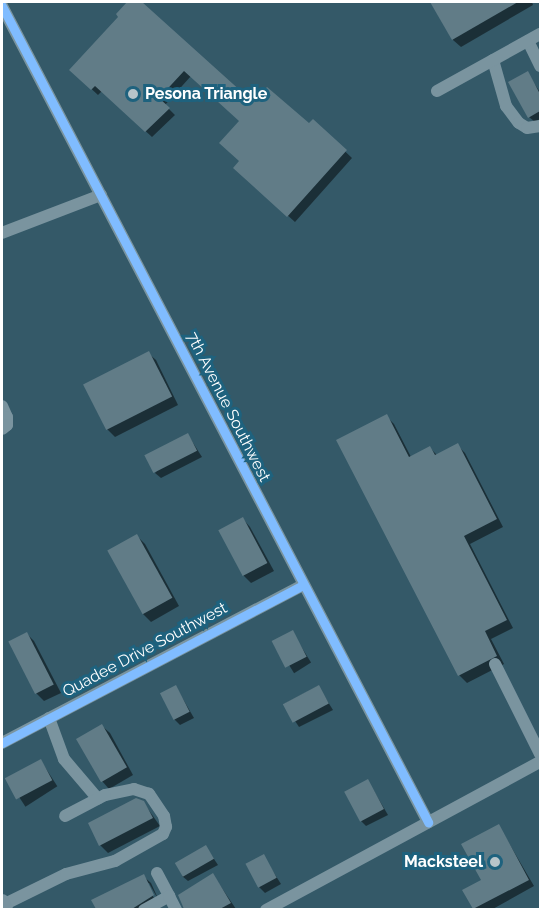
<!DOCTYPE html>
<html>
<head>
<meta charset="utf-8">
<style>
	body { margin:0 }
	#map { position:relative; width:542px; height:911px; overflow:hidden; background:#345968; font-family:Raleway,sans-serif }
	div>[style] { position:absolute }
	.shadow>* { inset:0; background:#0007; transform-origin:0 0 }
	.building>* { inset:0; background:#617c87; transform-origin:0 0 }
	.minor>* { height:12px; margin:-6px; padding:0 6px; transform-origin:6px; border-radius:6px; background:#7a949f }
	.major>* { height:16px; margin:-8px; padding:0 8px; transform-origin:8px; border-radius:8px; background:#78929e }
	.cycleway>* { height:9px; margin:-4.5px; padding:0 4.5px; transform-origin:4.5px; border-radius:4.5px; background:#80bcff }
	.dots>* { width:16px; height:16px; translate:-50% -50%; box-sizing:border-box; border:3px solid #1e627e; border-radius:50% }
	span { translate:-50% -50%; white-space:nowrap; text-align:center; line-height:1.15; -webkit-text-stroke:6px #1e627e; paint-order:stroke }
	.poi-label { font-size:16px; color:#fff; font-weight:700 }
	.left { translate:0 -50%; text-align:left }
	.right { translate:-100% -50%; text-align:right }
	.street-label { font-size:16px; color:#fff }
	.frame { position:absolute; inset:0; border:3px solid #fff; pointer-events:none }
</style>
</head>
<body>
<div id="map">
	<div class="shadow">
		<i style="clip-path:polygon(129px 2px,140px 2px,253px 105px,309px 125px,313px 121px,352px 158px,295px 222px,241px 174px,241px 121px,191px 76px,165px 105px,175px 115px,152px 137px,102px 91px,98px 95px,71px 70px,120px 17px,118px 14px)"></i>
		<i style="clip-path:polygon(432px 2px,532px 2px,533px 5px,461px 47px,453px 40px)"></i>
		<i style="clip-path:polygon(527px 73px,540px 92px,540px 119px,535px 122px,529px 117px)"></i>
		<i style="clip-path:polygon(148px 353px,156px 360px,178px 405px,115px 437px,107px 429px)"></i>
		<i style="clip-path:polygon(386px 416px,394px 424px,411px 457px,430px 448px,437px 455px,457px 445px,465px 453px,503px 527px,470px 544px,513px 628px,491px 639px,504px 664px,467px 683px,459px 675px)"></i>
		<i style="clip-path:polygon(188px 435px,202px 457px,161px 478px,155px 473px)"></i>
		<i style="clip-path:polygon(243px 519px,250px 527px,274px 571px,251px 583px,243px 575px)"></i>
		<i style="clip-path:polygon(137px 536px,145px 544px,179px 606px,151px 622px,143px 614px)"></i>
		<i style="left:292px;top:632px;width:36px;height:20px;rotate:58deg"></i>
		<i style="clip-path:polygon(26px 633px,34px 641px,61px 693px,44px 701px,36px 693px,10px 642px)"></i>
		<i style="clip-path:polygon(318px 686px,333px 710px,299px 727px,284px 704px)"></i>
		<i style="clip-path:polygon(176px 687px,194px 718px,180px 725px,174px 719px)"></i>
		<i style="clip-path:polygon(102px 726px,110px 733px,133px 775px,109px 789px,102px 781px)"></i>
		<i style="left:41px;top:761px;width:30px;height:38px;rotate:57deg"></i>
		<i style="clip-path:polygon(368px 781px,388px 815px,366px 826px,361px 821px)"></i>
		<i style="clip-path:polygon(143px 802px,160px 826px,108px 853px,100px 845px)"></i>
		<i style="clip-path:polygon(499px 826px,534px 886px,491px 910px,474px 910px,464px 890px,483px 880px)"></i>
		<i style="clip-path:polygon(206px 847px,218px 865px,188px 881px,182px 876px)"></i>
		<i style="clip-path:polygon(263px 856px,281px 884px,265px 893px,259px 887px)"></i>
		<i style="clip-path:polygon(213px 875px,236px 909px,187px 910px,180px 895px)"></i>
		<i style="clip-path:polygon(evenodd,143px 876px,151px 883px,160px 903px,149px 910px,97px 910px,93px 901px,143px 876px,146px 883px,149px 883px,159px 901px,156px 902px,146px 883px)"></i>
	</div>
	<div class="building">
		<i style="clip-path:polygon(127px 2px,142px 2px,253px 102px,267px 87px,309px 123px,313px 119px,347px 150px,287px 217px,233px 168px,239px 161px,219px 143px,239px 121px,184px 71px,159px 98px,170px 108px,145px 132px,95px 86px,91px 90px,69px 70px,118px 17px,116px 14px)"></i>
		<i style="clip-path:polygon(430px 2px,518px 2px,452px 40px)"></i>
		<i style="clip-path:polygon(528px 71px,540px 94px,540px 111px,528px 118px,508px 82px)"></i>
		<i style="left:149px;top:351px;width:51px;height:74px;rotate:63deg"></i>
		<i style="clip-path:polygon(387px 414px,409px 457px,430px 446px,435px 455px,458px 443px,497px 519px,464px 536px,507px 620px,485px 631px,497px 656px,458px 676px,336px 440px)"></i>
		<i style="left:188px;top:433px;width:20px;height:49px;rotate:63deg"></i>
		<i style="left:243px;top:517px;width:52px;height:28px;rotate:62deg"></i>
		<i style="left:137px;top:534px;width:73px;height:34px;rotate:61deg"></i>
		<i style="left:293px;top:630px;width:30px;height:24px;rotate:63deg"></i>
		<i style="left:27px;top:632px;width:59px;height:21px;rotate:63deg"></i>
		<i style="left:176px;top:685px;width:30px;height:18px;rotate:63deg"></i>
		<i style="left:319px;top:685px;width:21px;height:41px;rotate:62deg"></i>
		<i style="left:102px;top:724px;width:50px;height:30px;rotate:60deg"></i>
		<i style="left:41px;top:759px;width:24px;height:41px;rotate:62deg"></i>
		<i style="left:368px;top:779px;width:34px;height:27px;rotate:62deg"></i>
		<i style="clip-path:polygon(136px 798px,144px 801px,153px 818px,99px 846px,88px 823px)"></i>
		<i style="clip-path:polygon(499px 824px,529px 880px,473px 909px,462px 890px,481px 880px,461px 844px)"></i>
		<i style="left:206px;top:845px;width:16px;height:36px;rotate:60deg"></i>
		<i style="left:264px;top:854px;width:27px;height:21px;rotate:62deg"></i>
		<i style="clip-path:polygon(213px 873px,231px 903px,220px 909px,184px 909px,178px 895px)"></i>
		<i style="clip-path:polygon(144px 874px,154px 895px,132px 909px,96px 909px,91px 900px)"></i>
	</div>
	<div class="minor">
		<i style="left:2px;top:6px;width:921px;rotate:62.43deg"></i>
		<i style="left:528px;top:41px;width:28px;rotate:64deg"></i>
		<i style="left:493px;top:60px;width:48px;rotate:74.2deg"></i>
		<i style="left:506px;top:106px;width:21px;rotate:53deg"></i>
		<i style="left:519px;top:123px;width:9px;rotate:32deg"></i>
		<i style="left:527px;top:128px;width:13px;rotate:-9deg"></i>
		<i style="left:437px;top:91px;width:118px;rotate:-29deg"></i>
		<i style="left:2px;top:233px;width:106px;rotate:-21deg"></i>
		<i style="left:2px;top:406px;width:12px;rotate:66deg"></i>
		<i style="left:7px;top:417px;width:8px;rotate:90deg"></i>
		<i style="left:7px;top:425px;width:6px;rotate:141deg"></i>
		<i style="left:495px;top:664px;width:101px;rotate:63.4deg"></i>
		<i style="left:49px;top:718px;width:44px;rotate:69.9deg"></i>
		<i style="left:64px;top:759px;width:52px;rotate:49.6deg"></i>
		<i style="left:2px;top:743px;width:340px;rotate:-27.7deg"></i>
		<i style="left:157px;top:873px;width:26px;rotate:62deg"></i>
		<i style="left:3px;top:905px;width:70px;rotate:-26.2deg"></i>
		<i style="left:66px;top:874px;width:51px;rotate:-14.9deg"></i>
		<i style="left:115px;top:861px;width:55px;rotate:-29.4deg"></i>
		<i style="left:163px;top:834px;width:8px;rotate:-67deg"></i>
		<i style="left:166px;top:827px;width:11px;rotate:-100deg"></i>
		<i style="left:164px;top:816px;width:27px;rotate:-124deg"></i>
		<i style="left:149px;top:794px;width:16px;rotate:-162deg"></i>
		<i style="left:134px;top:789px;width:30px;rotate:168deg"></i>
		<i style="left:105px;top:795px;width:45px;rotate:152.3deg"></i>
		<i style="left:144px;top:910px;width:29px;rotate:-29deg"></i>
		<i style="left:169px;top:896px;width:16px;rotate:63deg"></i>
		<i style="left:266px;top:910px;width:311px;rotate:-28.4deg"></i>
	</div>
	<div class="major">
		<i style="left:2px;top:902px;width:9px;rotate:69deg"></i>
	</div>
	<div class="cycleway">
		<i style="left:2px;top:6px;width:921px;rotate:62.43deg"></i>
		<i style="left:2px;top:743px;width:340px;rotate:-27.7deg"></i>
	</div>
	<div class="dots">
		<i style="left:133px;top:94px;background:#b8c5ca"></i>
		<i style="left:495px;top:862px;background:#b8c5ca"></i>
	</div>
	<div class="poi-label">
		<span class="left" style="left:145px;top:94px">Pesona Triangle</span>
		<span class="right" style="left:483px;top:862px">Macksteel</span>
	</div>
	<div class="street-label">
		<span style="left:228px;top:407px;rotate:63deg">7th Avenue Southwest</span>
		<span style="left:145px;top:650px;rotate:-28deg">Quadee Drive Southwest</span>
	</div>
	<div class="frame"></div>
</div>
</body>
</html>
